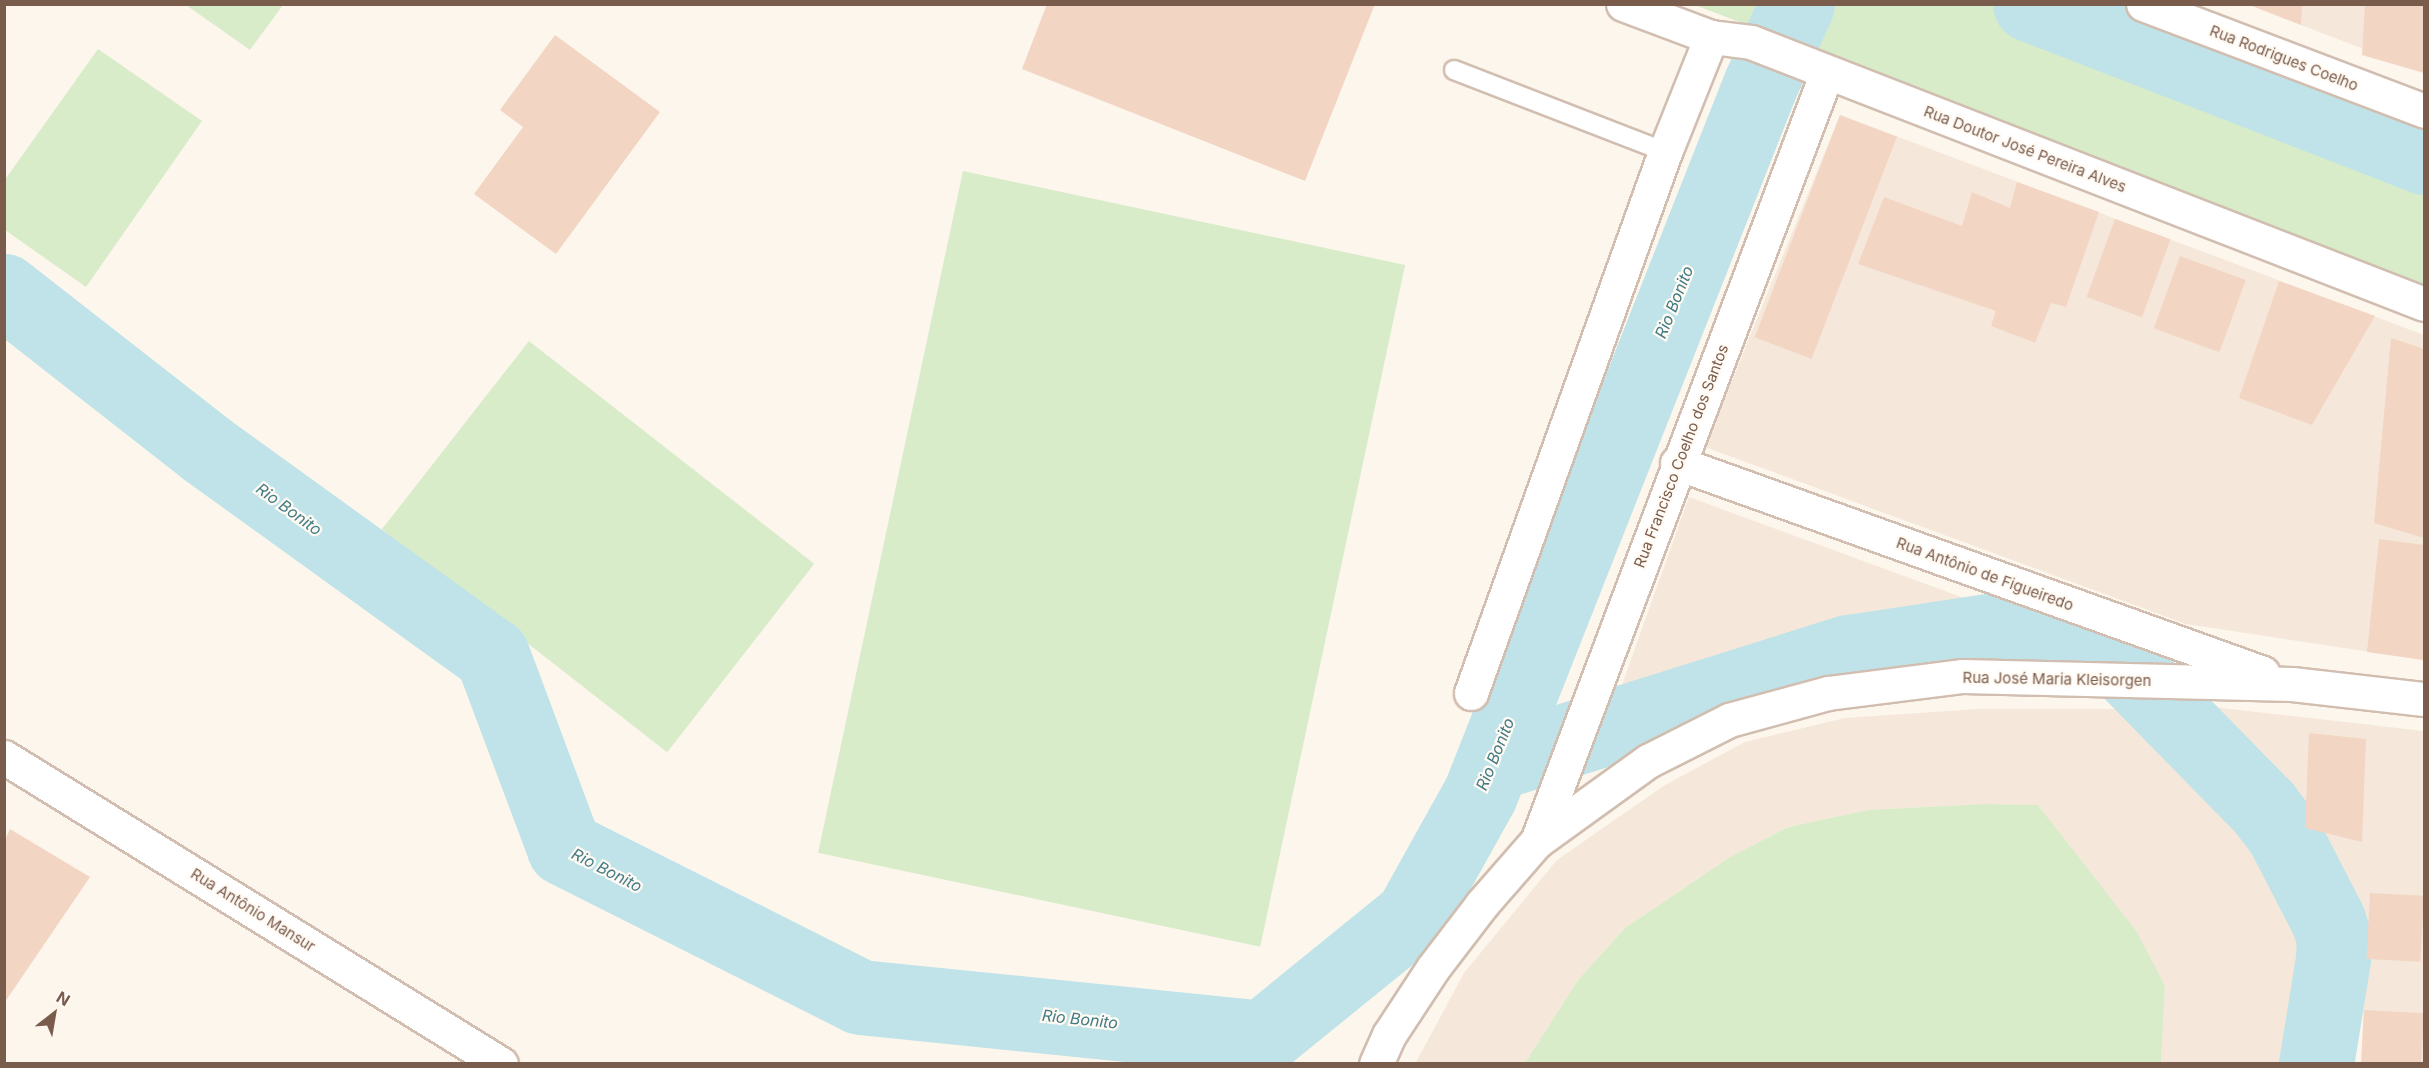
<!DOCTYPE html>
<html>
<head>
<meta charset="utf-8">
<style>
	body { margin:0 }
	#map { position:relative; width:2429px; height:1068px; overflow:hidden; background:#fdf6ec; font-family:Inter,sans-serif }
	div>[style] { position:absolute }
	.residential>* { inset:0; background:#f5e8da }
	.green>* { inset:0; background:#d8ecc9; transform-origin:0 0 }
	.river>* { height:75px; margin:-37.5px; padding:0 37.5px; transform-origin:37.5px; border-radius:37.5px; background:#bfe3e8 }
	.building>* { inset:0; background:#f3d5c3; transform-origin:0 0 }
	.roads { filter:drop-shadow(2px 0 #d1beb0) drop-shadow(-2px 0 #d1beb0) drop-shadow(0 2px #d1beb0) drop-shadow(0 -2px #d1beb0) }
	.lane>* { height:18px; margin:-9px; padding:0 9px; transform-origin:9px; border-radius:9px; background:#fff }
	.street>* { height:33px; margin:-16.5px; padding:0 16.5px; transform-origin:16.5px; border-radius:16.5px; background:#fff }
	.secondary>* { height:33px; margin:-16.5px; padding:0 16.5px; transform-origin:16.5px; border-radius:16.5px; background:#fff }
	span { translate:-50% -50%; white-space:nowrap; text-align:center; line-height:1.15; -webkit-text-stroke:4.5px #fffaf3; paint-order:stroke }
	.street-label { font-size:15px; color:#7a5c4d }
	.water-label { font-size:16px; color:#437c86; font-style:italic }
	.frame { position:absolute; inset:0; border:6px solid #7a5c4d; pointer-events:none }
	.north { position:absolute; left:24px; top:984px; width:60px; height:60px; -webkit-text-stroke:4px #fffaf3; paint-order:stroke; rotate:31deg; font-size:16px; font-weight:700; line-height:24px; text-align:center; color:#7a5c4d }
	.north::after { content:''; display:block; margin:auto; width:21px; height:27px; background:#7a5c4d; clip-path:polygon(50% 0,100% 100%,50% 72%,0 100%) }
</style>
</head>
<body>
<div id="map">
	<div class="residential">
		<i style="clip-path:polygon(2249px 5px,2424px 5px,2424px 72px,2301px 25px)"></i>
		<i style="clip-path:polygon(1840px 115px,2424px 335px,2424px 660px,2186px 624px,1705px 447px)"></i>
		<i style="clip-path:polygon(1689px 497px,1975px 602px,1971px 617px,1832px 638px,1614px 707px)"></i>
		<i style="clip-path:polygon(2195px 705px,2424px 731px,2424px 1063px,2361px 1063px,2367px 933px,2291px 806px)"></i>
		<i style="clip-path:polygon(1978px 709px,2144px 709px,2264px 832px,2318px 940px,2298px 1063px,2161px 1063px,2165px 985px,2039px 806px,1983px 804px,1868px 810px,1788px 827px,1730px 857px,1625px 928px,1578px 980px,1525px 1063px,1415px 1064px,1464px 973px,1557px 860px,1665px 785px,1745px 742px,1845px 718px)"></i>
	</div>
	<div class="green">
		<i style="clip-path:polygon(186px 5px,283px 5px,250px 50px)"></i>
		<i style="clip-path:polygon(1695px 5px,2030px 5px,2424px 157px,2424px 286px)"></i>
		<i style="clip-path:polygon(98px 49px,202px 121px,86px 287px,5px 230px,4px 181px)"></i>
		<i style="left:963px;top:171px;width:452px;height:697px;rotate:12deg"></i>
		<i style="left:529px;top:341px;width:362px;height:239px;rotate:38deg"></i>
		<i style="clip-path:polygon(1983px 804px,2038px 805px,2137px 932px,2165px 986px,2161px 1063px,1525px 1063px,1578px 980px,1625px 928px,1730px 857px,1788px 827px,1868px 810px)"></i>
	</div>
	<div class="river">
		<i style="left:2030px;top:4px;width:423px;rotate:21.2deg"></i>
		<i style="left:4px;top:291px;width:256px;rotate:38deg"></i>
		<i style="left:206px;top:449px;width:352px;rotate:35.8deg"></i>
		<i style="left:492px;top:655px;width:206px;rotate:69.5deg"></i>
		<i style="left:564px;top:848px;width:331px;rotate:26.7deg"></i>
		<i style="left:860px;top:997px;width:404px;rotate:5.8deg"></i>
		<i style="left:1262px;top:1038px;width:193px;rotate:-39.1deg"></i>
		<i style="left:1412px;top:916px;width:140px;rotate:-60.9deg"></i>
		<i style="left:1480px;top:794px;width:762px;rotate:-68.45deg"></i>
		<i style="left:1760px;top:85px;width:89px;rotate:-65.4deg"></i>
		<i style="left:1497px;top:762px;width:369px;rotate:-17.4deg"></i>
		<i style="left:1849px;top:652px;width:148px;rotate:-8.6deg"></i>
		<i style="left:1995px;top:630px;width:39px;rotate:3deg"></i>
		<i style="left:2034px;top:632px;width:66px;rotate:14.9deg"></i>
		<i style="left:2098px;top:649px;width:29px;rotate:31deg"></i>
		<i style="left:2123px;top:664px;width:202px;rotate:45.6deg"></i>
		<i style="left:2264px;top:808px;width:31px;rotate:53deg"></i>
		<i style="left:2283px;top:833px;width:98px;rotate:62.7deg"></i>
		<i style="left:2328px;top:920px;width:19px;rotate:72deg"></i>
		<i style="left:2334px;top:938px;width:21px;rotate:93deg"></i>
		<i style="left:2333px;top:959px;width:106px;rotate:99.2deg"></i>
	</div>
	<div class="building">
		<i style="clip-path:polygon(1047px 4px,1375px 4px,1305px 181px,1022px 69px)"></i>
		<i style="clip-path:polygon(2250px 4px,2302px 4px,2301px 25px,2250px 5px)"></i>
		<i style="clip-path:polygon(2365px 4px,2424px 4px,2424px 73px,2362px 55px)"></i>
		<i style="clip-path:polygon(555px 35px,660px 112px,556px 254px,474px 194px,523px 127px,500px 110px)"></i>
		<i style="left:1840px;top:115px;width:61px;height:238px;rotate:21deg"></i>
		<i style="clip-path:polygon(2017px 182px,2099px 212px,2066px 307px,2051px 303px,2035px 343px,1991px 326px,1996px 311px,1858px 264px,1884px 197px,1962px 226px,1972px 192px,2010px 208px)"></i>
		<i style="left:2115px;top:219px;width:59px;height:83px;rotate:20deg"></i>
		<i style="left:2180px;top:256px;width:70px;height:77px;rotate:20deg"></i>
		<i style="clip-path:polygon(2279px 281px,2375px 316px,2312px 425px,2239px 398px)"></i>
		<i style="clip-path:polygon(2391px 338px,2424px 349px,2424px 538px,2374px 523px)"></i>
		<i style="clip-path:polygon(2379px 539px,2424px 545px,2424px 660px,2367px 652px)"></i>
		<i style="clip-path:polygon(2309px 733px,2366px 739px,2362px 842px,2305px 828px)"></i>
		<i style="clip-path:polygon(10px 829px,90px 877px,5px 1002px,5px 840px)"></i>
		<i style="left:2370px;top:893px;width:54px;height:66px;rotate:3deg"></i>
		<i style="left:2364px;top:1010px;width:60px;height:54px;rotate:3deg"></i>
	</div>
	<div class="roads">
		<div class="lane">
			<i style="left:1454px;top:70px;width:226px;rotate:21.2deg"></i>
		</div>
		<div class="street">
			<i style="left:1677px;top:463px;width:622px;rotate:19.72deg"></i>
			<i style="left:1471px;top:693px;width:575px;rotate:-70.27deg"></i>
			<i style="left:1665px;top:152px;width:124px;rotate:-68.2deg"></i>
			<i style="left:4px;top:757px;width:584px;rotate:31.7deg"></i>
			<i style="left:1537px;top:841px;width:137px;rotate:-35.8deg"></i>
			<i style="left:1648px;top:761px;width:91px;rotate:-26.8deg"></i>
			<i style="left:1729px;top:720px;width:103px;rotate:-15.3deg"></i>
			<i style="left:1828px;top:693px;width:136px;rotate:-7.2deg"></i>
			<i style="left:1963px;top:676px;width:329px;rotate:1.4deg"></i>
			<i style="left:2292px;top:684px;width:133px;rotate:6.5deg"></i>
		</div>
		<div class="secondary">
			<i style="left:1623px;top:4px;width:94px;rotate:20.6deg"></i>
			<i style="left:1711px;top:37px;width:40px;rotate:7.1deg"></i>
			<i style="left:1751px;top:42px;width:722px;rotate:21.27deg"></i>
			<i style="left:2143px;top:4px;width:301px;rotate:20.8deg"></i>
			<i style="left:1376px;top:1064px;width:32px;rotate:-66deg"></i>
			<i style="left:1389px;top:1035px;width:80px;rotate:-56.7deg"></i>
			<i style="left:1433px;top:968px;width:81px;rotate:-52.6deg"></i>
			<i style="left:1482px;top:904px;width:84px;rotate:-48.9deg"></i>
			<i style="left:1537px;top:841px;width:822px;rotate:-69.34deg"></i>
		</div>
	</div>
	<div class="street-label">
		<span style="left:2284px;top:58px;rotate:21deg">Rua Rodrigues Coelho</span>
		<span style="left:2025px;top:149px;rotate:21deg">Rua Doutor José Pereira Alves</span>
		<span style="left:1681px;top:456px;rotate:-69deg">Rua Francisco Coelho dos Santos</span>
		<span style="left:1985px;top:574px;rotate:20deg">Rua Antônio de Figueiredo</span>
		<span style="left:2057px;top:679px;rotate:1deg">Rua José Maria Kleisorgen</span>
		<span style="left:253px;top:910px;rotate:32deg">Rua Antônio Mansur</span>
	</div>
	<div class="water-label">
		<span style="left:1674px;top:302px;rotate:-68deg">Rio Bonito</span>
		<span style="left:289px;top:509px;rotate:36deg">Rio Bonito</span>
		<span style="left:1495px;top:754px;rotate:-68deg">Rio Bonito</span>
		<span style="left:607px;top:870px;rotate:27deg">Rio Bonito</span>
		<span style="left:1080px;top:1019px;rotate:6deg">Rio Bonito</span>
	</div>
	<div class="frame"></div>
	<div class="north">N</div>
</div>
</body>
</html>
